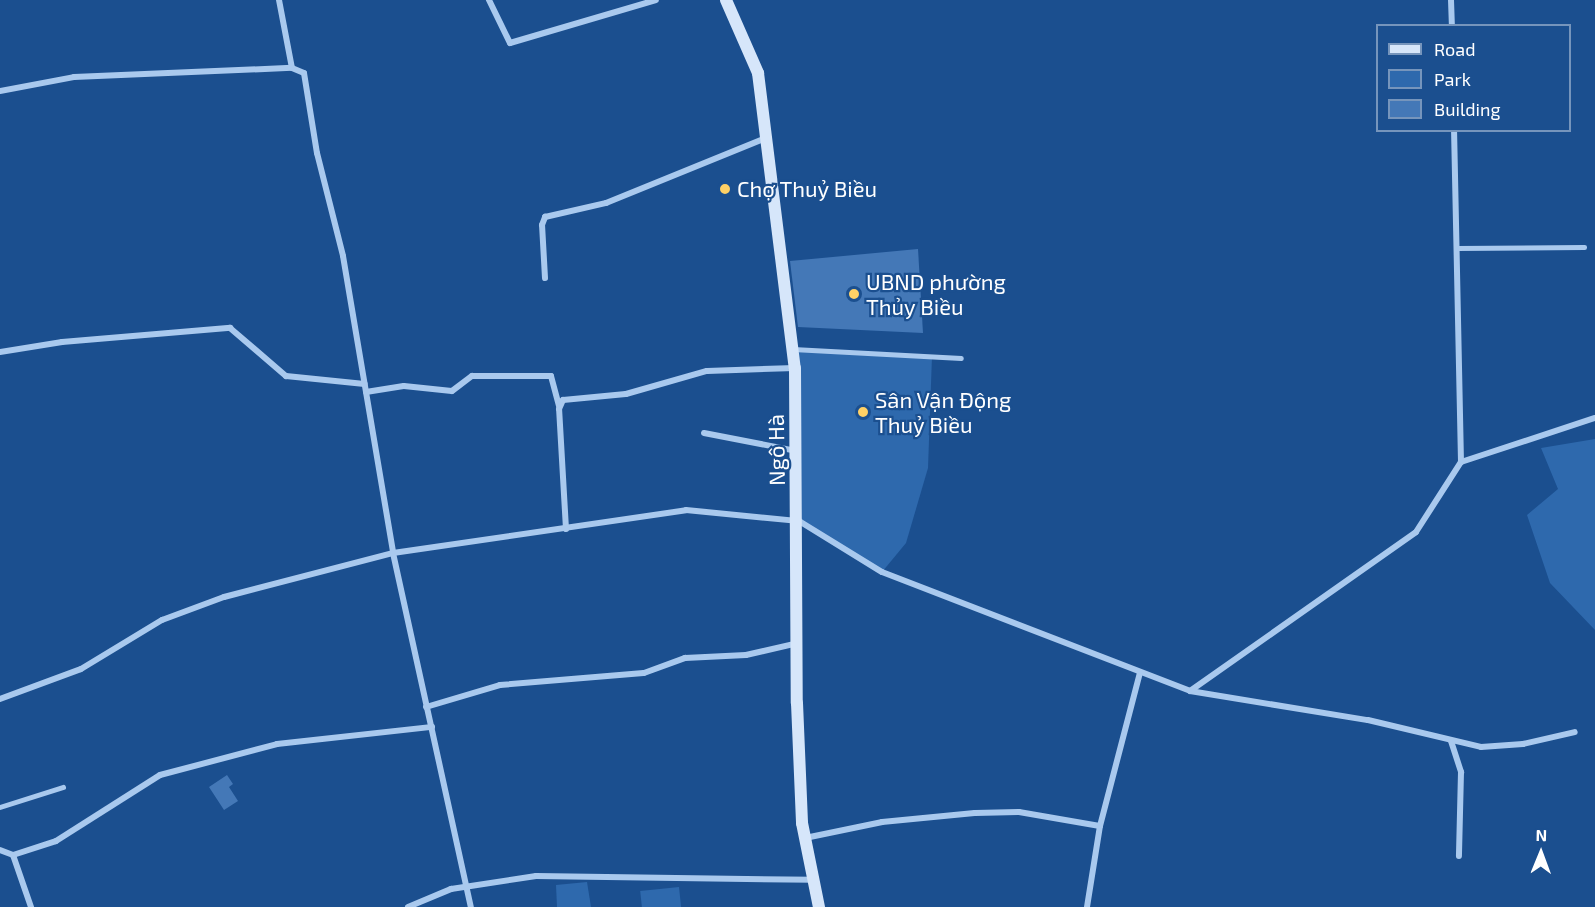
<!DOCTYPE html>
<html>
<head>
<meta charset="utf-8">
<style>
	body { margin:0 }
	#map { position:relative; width:1595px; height:907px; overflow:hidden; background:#1b4f8f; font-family:"Exo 2",sans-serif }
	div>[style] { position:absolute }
	.green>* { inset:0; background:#2e69ad; transform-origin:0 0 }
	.building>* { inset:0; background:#4478b7 }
	.lane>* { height:4.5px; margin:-2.25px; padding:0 2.25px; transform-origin:2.25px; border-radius:2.25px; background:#a9c9ee }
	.street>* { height:6px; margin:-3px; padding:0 3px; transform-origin:3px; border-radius:3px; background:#a9c9ee }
	.secondary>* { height:12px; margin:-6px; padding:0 6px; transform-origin:6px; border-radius:6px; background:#d6e6fa }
	.dots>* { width:16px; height:16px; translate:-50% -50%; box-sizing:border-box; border:3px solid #1b4f8f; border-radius:50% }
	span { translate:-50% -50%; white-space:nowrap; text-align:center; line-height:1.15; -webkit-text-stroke:4.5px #1b4f8f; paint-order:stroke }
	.poi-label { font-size:22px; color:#fff }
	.left { translate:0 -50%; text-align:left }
	.street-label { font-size:22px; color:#fff }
	.legend { position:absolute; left:1376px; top:24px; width:195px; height:108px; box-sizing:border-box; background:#1b4f8f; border:2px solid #7695bc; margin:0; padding:8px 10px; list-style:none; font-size:18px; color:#fff }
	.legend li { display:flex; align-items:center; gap:12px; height:30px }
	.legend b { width:30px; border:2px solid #7695bc }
	.north { position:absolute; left:1511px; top:823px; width:60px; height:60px; -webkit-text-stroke:4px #1b4f8f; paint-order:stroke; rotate:1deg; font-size:16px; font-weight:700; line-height:24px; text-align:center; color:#fff }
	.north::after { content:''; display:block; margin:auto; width:21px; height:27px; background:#fff; clip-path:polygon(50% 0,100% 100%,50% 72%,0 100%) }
</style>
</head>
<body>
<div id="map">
	<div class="green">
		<i style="clip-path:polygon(793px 349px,932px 356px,928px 468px,906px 543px,882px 572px,799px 521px)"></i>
		<i style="clip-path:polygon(1595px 439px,1595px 630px,1550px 583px,1527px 515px,1558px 489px,1541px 448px)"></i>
		<i style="clip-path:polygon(587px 882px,591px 907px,557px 907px,556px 885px)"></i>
		<i style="left:679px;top:887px;width:20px;height:39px;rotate:84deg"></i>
	</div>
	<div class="building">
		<i style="clip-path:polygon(918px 249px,923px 333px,798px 327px,790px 261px)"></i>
		<i style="clip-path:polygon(227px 775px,233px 784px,229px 787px,238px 801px,224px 810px,209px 787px)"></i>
	</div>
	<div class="lane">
		<i style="left:1457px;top:248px;width:127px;rotate:-0.5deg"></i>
		<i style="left:793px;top:349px;width:168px;rotate:3.1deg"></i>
		<i style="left:0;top:807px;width:66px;rotate:-17.6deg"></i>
	</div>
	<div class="street">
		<i style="left:279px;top:0;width:69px;rotate:79.2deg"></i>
		<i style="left:292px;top:68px;width:13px;rotate:23deg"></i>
		<i style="left:304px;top:73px;width:81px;rotate:80.8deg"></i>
		<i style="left:317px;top:153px;width:106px;rotate:75.8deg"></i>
		<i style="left:343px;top:256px;width:301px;rotate:80.4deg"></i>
		<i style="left:393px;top:553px;width:362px;rotate:77.6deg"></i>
		<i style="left:489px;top:0;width:48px;rotate:64deg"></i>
		<i style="left:510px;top:43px;width:152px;rotate:-16.4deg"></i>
		<i style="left:1451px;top:0;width:26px;rotate:88deg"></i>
		<i style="left:0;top:91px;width:75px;rotate:-10.7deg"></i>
		<i style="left:74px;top:77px;width:218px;rotate:-2.4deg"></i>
		<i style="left:545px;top:278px;width:53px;rotate:-93.2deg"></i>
		<i style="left:542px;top:225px;width:9px;rotate:-69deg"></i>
		<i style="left:545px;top:217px;width:63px;rotate:-12.9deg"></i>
		<i style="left:606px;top:203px;width:173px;rotate:-22.1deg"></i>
		<i style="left:0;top:352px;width:63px;rotate:-9.2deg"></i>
		<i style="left:62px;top:342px;width:169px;rotate:-4.8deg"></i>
		<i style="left:230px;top:328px;width:74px;rotate:40.6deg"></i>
		<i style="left:286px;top:376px;width:79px;rotate:5.8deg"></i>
		<i style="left:366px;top:392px;width:38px;rotate:-9deg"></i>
		<i style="left:404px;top:386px;width:48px;rotate:5.9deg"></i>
		<i style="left:452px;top:391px;width:25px;rotate:-37deg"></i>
		<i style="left:472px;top:376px;width:79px"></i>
		<i style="left:551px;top:376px;width:31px;rotate:75deg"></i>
		<i style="left:704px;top:433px;width:95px;rotate:11deg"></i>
		<i style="left:1461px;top:462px;width:141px;rotate:-18.2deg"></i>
		<i style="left:566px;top:529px;width:120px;rotate:-93.3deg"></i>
		<i style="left:559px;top:409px;width:10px;rotate:-66deg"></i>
		<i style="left:563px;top:400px;width:63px;rotate:-5.4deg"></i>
		<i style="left:626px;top:394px;width:84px;rotate:-15.9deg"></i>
		<i style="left:707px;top:371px;width:88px;rotate:-2deg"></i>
		<i style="left:1190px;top:691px;width:180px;rotate:9.3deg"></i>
		<i style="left:1368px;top:720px;width:116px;rotate:13.4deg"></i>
		<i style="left:1481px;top:747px;width:42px;rotate:-4.1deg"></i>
		<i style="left:1523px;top:744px;width:53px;rotate:-13deg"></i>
		<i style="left:0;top:699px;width:86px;rotate:-20.3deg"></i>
		<i style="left:81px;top:669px;width:95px;rotate:-31.2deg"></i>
		<i style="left:162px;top:620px;width:66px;rotate:-20.4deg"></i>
		<i style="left:224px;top:597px;width:175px;rotate:-14.6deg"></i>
		<i style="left:393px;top:553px;width:296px;rotate:-8.3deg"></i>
		<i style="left:686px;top:510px;width:114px;rotate:5.6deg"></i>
		<i style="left:799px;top:521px;width:97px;rotate:31.6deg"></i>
		<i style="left:882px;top:572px;width:330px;rotate:21.1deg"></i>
		<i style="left:1190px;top:691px;width:276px;rotate:-35.1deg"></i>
		<i style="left:1416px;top:532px;width:83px;rotate:-57.3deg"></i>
		<i style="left:1461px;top:462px;width:332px;rotate:-91.2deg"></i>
		<i style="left:426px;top:707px;width:77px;rotate:-16.6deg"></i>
		<i style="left:500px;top:685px;width:144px;rotate:-4.8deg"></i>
		<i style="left:644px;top:673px;width:44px;rotate:-20.1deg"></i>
		<i style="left:685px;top:658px;width:61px;rotate:-2.8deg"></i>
		<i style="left:746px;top:655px;width:53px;rotate:-13deg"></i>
		<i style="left:1451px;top:741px;width:33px;rotate:72deg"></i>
		<i style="left:1461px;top:772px;width:84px;rotate:91.4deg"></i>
		<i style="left:805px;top:838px;width:79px;rotate:-11.7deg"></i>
		<i style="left:882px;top:822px;width:93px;rotate:-5.5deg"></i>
		<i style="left:975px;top:813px;width:44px;rotate:-1.3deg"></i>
		<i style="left:1019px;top:812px;width:82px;rotate:9.8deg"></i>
		<i style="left:0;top:850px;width:14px;rotate:21deg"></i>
		<i style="left:13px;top:855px;width:45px;rotate:-18deg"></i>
		<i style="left:56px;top:841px;width:123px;rotate:-32.4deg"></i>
		<i style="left:160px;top:775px;width:121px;rotate:-14.8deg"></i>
		<i style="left:277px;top:744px;width:156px;rotate:-6.3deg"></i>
		<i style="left:13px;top:855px;width:55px;rotate:70.9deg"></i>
		<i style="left:408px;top:907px;width:47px;rotate:-22.7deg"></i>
		<i style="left:451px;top:889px;width:86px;rotate:-8.7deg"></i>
		<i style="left:536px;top:876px;width:277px;rotate:0.8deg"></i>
		<i style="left:1087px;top:907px;width:82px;rotate:-80.9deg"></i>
		<i style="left:1100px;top:826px;width:159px;rotate:-75.4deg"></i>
	</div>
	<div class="secondary">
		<i style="left:726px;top:0;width:80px;rotate:66.3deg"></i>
		<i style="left:758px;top:73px;width:297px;rotate:82.9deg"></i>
		<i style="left:795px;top:368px;width:335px;rotate:89.7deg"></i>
		<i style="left:797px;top:703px;width:120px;rotate:87.6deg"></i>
		<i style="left:802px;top:823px;width:86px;rotate:78.6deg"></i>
	</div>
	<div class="dots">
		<i style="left:725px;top:189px;background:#ffd166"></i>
		<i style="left:854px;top:294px;background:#ffd166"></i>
		<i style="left:863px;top:412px;background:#ffd166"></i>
	</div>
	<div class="poi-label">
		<span class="left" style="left:737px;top:189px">Chợ Thuỷ Biều</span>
		<span class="left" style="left:866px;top:294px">UBND phường<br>Thủy Biều</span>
		<span class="left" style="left:875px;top:412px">Sân Vận Động<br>Thuỷ Biều</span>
	</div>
	<div class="street-label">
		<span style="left:776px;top:450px;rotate:-91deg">Ngô Hà</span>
	</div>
	<ul class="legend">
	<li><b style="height:8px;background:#d6e6fa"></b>Road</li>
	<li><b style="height:16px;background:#2e69ad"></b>Park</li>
	<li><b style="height:16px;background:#4478b7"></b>Building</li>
	</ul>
	<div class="north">N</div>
</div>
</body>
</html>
